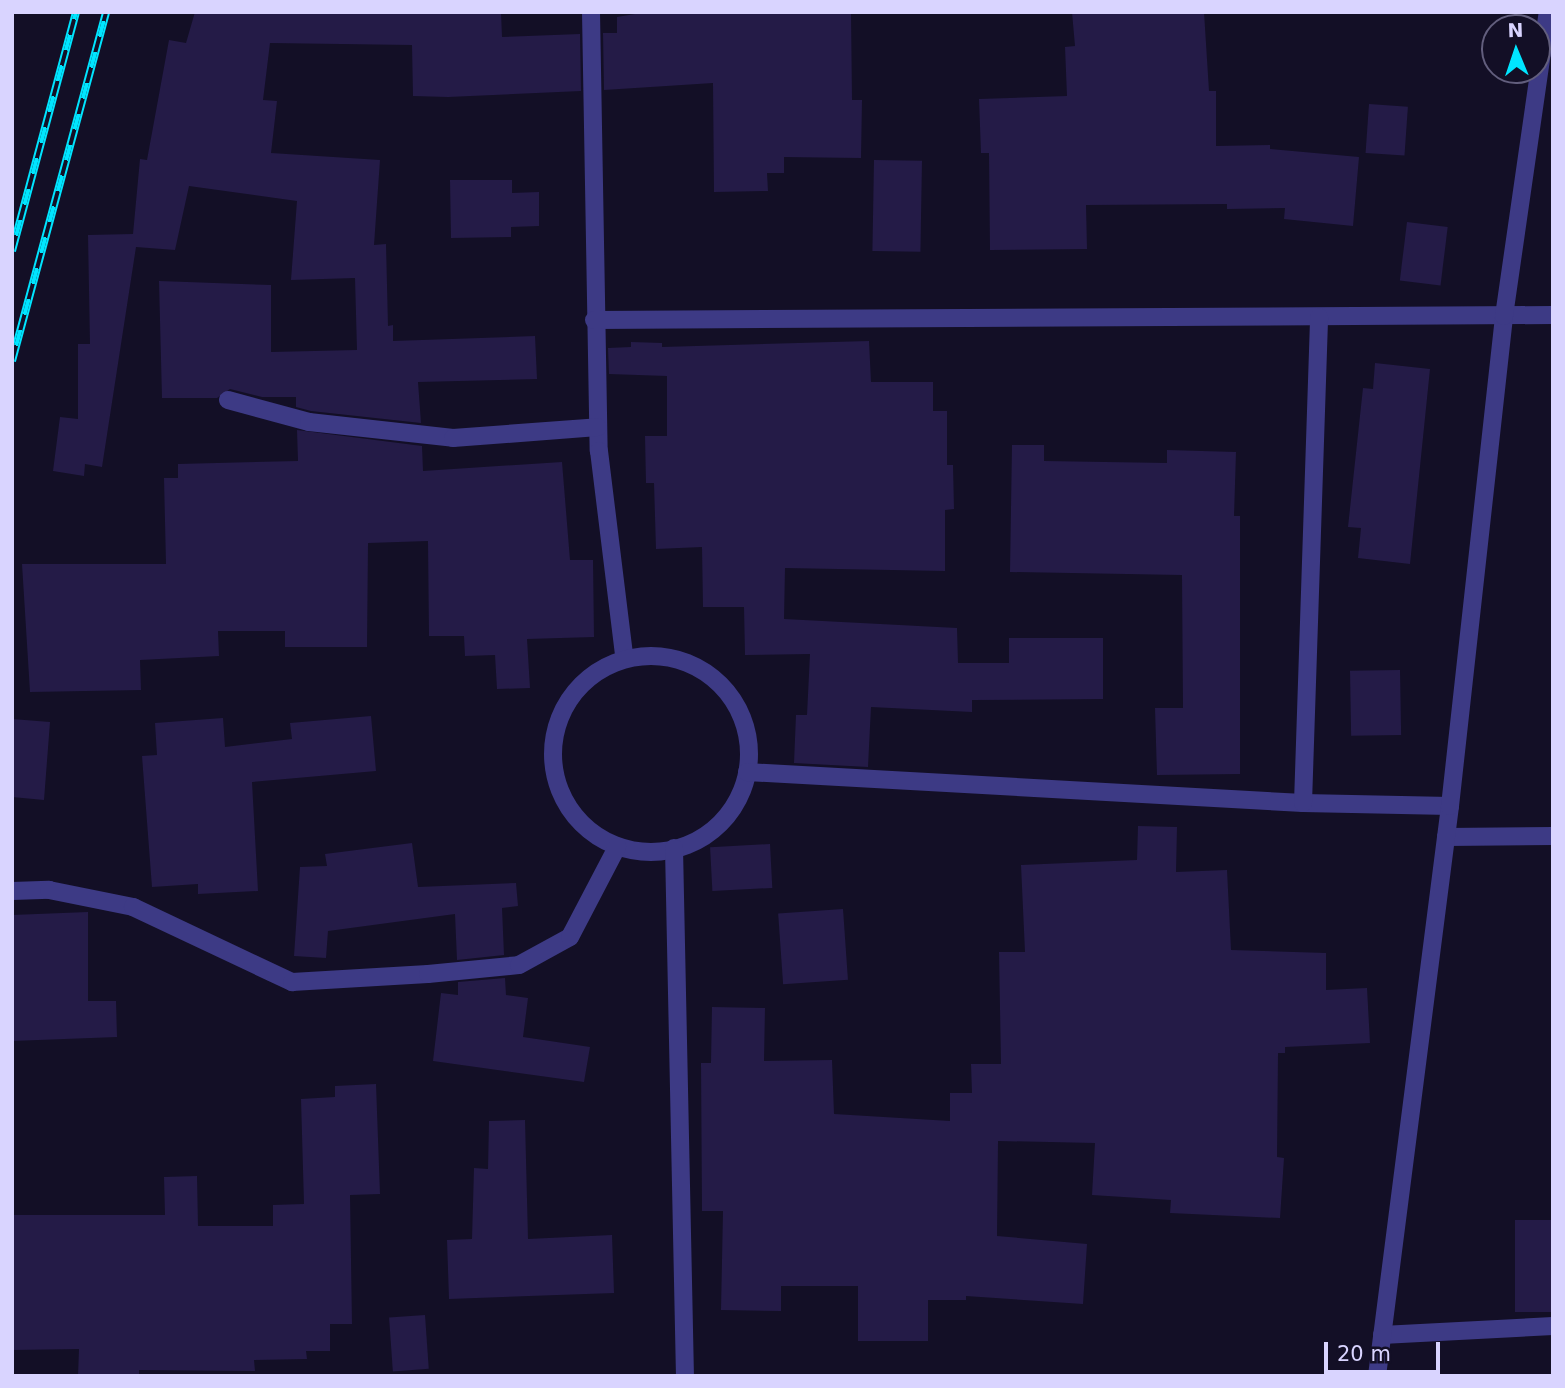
<!DOCTYPE html>
<html>
<head>
<meta charset="utf-8">
<style>
	body { margin:0 }
	#map { position:relative; width:1565px; height:1388px; overflow:hidden; background:#130f26; font-family:"DejaVu Sans",sans-serif }
	div>[style] { position:absolute }
	.building>* { inset:0; background:#241b47; transform-origin:0 0 }
	.street>* { height:18px; margin:-9px; padding:0 9px; transform-origin:9px; border-radius:9px; background:#3d3a85 }
	.street>.ring { margin:-9px; padding:0; box-sizing:content-box; background:none; border:18px solid #3d3a85; border-radius:50% }
	.rail>* { height:8px; margin-top:-4px; transform-origin:0; background:repeating-linear-gradient(90deg,#130f26 0 16px,#00e5ff 0 32px); box-sizing:border-box; border-block:2px solid #00e5ff }
	span { translate:-50% -50%; white-space:nowrap; text-align:center; line-height:1.15; -webkit-text-stroke:5px #130f26; paint-order:stroke }
	.frame { position:absolute; inset:0; border:14px solid #d9d4ff; pointer-events:none }
	.north { position:absolute; left:1481px; top:14px; width:70px; height:70px; box-sizing:border-box; background:#130f26; border:2px solid #625e7d; border-radius:50%; rotate:358deg; font-size:19px; font-weight:700; line-height:28px; text-align:center; color:#d9d4ff }
	.north::after { content:''; display:block; margin:auto; width:24px; height:32px; background:#00e5ff; clip-path:polygon(50% 0,100% 100%,50% 72%,0 100%) }
	.scale { position:absolute; left:1324px; top:1342px; width:116px; height:32px; box-sizing:border-box; border:4px solid #d9d4ff; border-top:0; padding-left:9px; font-size:21px; line-height:24px; white-space:nowrap; color:#d9d4ff; -webkit-text-stroke:5px #130f26; paint-order:stroke }
</style>
</head>
<body>
<div id="map">
	<div class="building">
		<i style="clip-path:polygon(195px 12px,501px 12px,502px 37px,580px 34px,581px 91px,448px 97px,413px 96px,412px 45px,270px 43px,263px 100px,277px 101px,271px 153px,380px 160px,374px 245px,386px 244px,388px 326px,393px 325px,393px 341px,535px 336px,537px 379px,418px 382px,421px 423px,311px 411px,296px 407px,296px 397px,262px 397px,230px 389px,217px 398px,162px 398px,159px 281px,271px 285px,271px 352px,357px 350px,355px 278px,291px 280px,297px 201px,189px 186px,175px 250px,136px 247px,102px 467px,85px 464px,84px 476px,53px 471px,60px 417px,78px 419px,78px 344px,90px 344px,88px 235px,133px 234px,140px 159px,147px 160px,169px 40px,186px 43px)"></i>
		<i style="clip-path:polygon(647px 12px,851px 12px,852px 100px,862px 100px,861px 158px,784px 157px,784px 173px,767px 173px,768px 191px,714px 192px,713px 83px,604px 90px,603px 33px,617px 33px,617px 17px)"></i>
		<i style="clip-path:polygon(1072px 12px,1204px 12px,1209px 91px,1216px 91px,1216px 146px,1270px 145px,1270px 149px,1359px 157px,1353px 226px,1284px 219px,1285px 208px,1227px 209px,1227px 204px,1086px 205px,1087px 249px,990px 250px,989px 153px,981px 153px,979px 99px,1067px 96px,1065px 47px,1075px 46px)"></i>
		<i style="left:1369px;top:104px;width:39px;height:49px;rotate:4deg"></i>
		<i style="left:874px;top:160px;width:48px;height:91px;rotate:1deg"></i>
		<i style="clip-path:polygon(450px 180px,512px 180px,512px 193px,539px 192px,539px 226px,511px 227px,511px 237px,451px 238px)"></i>
		<i style="left:1407px;top:222px;width:41px;height:59px;rotate:7deg"></i>
		<i style="clip-path:polygon(869px 341px,871px 382px,933px 382px,933px 411px,947px 411px,947px 465px,953px 465px,954px 509px,945px 510px,945px 571px,785px 568px,784px 619px,957px 628px,958px 663px,1009px 663px,1009px 638px,1103px 638px,1103px 699px,972px 700px,972px 712px,871px 707px,868px 767px,794px 763px,796px 715px,807px 715px,810px 654px,745px 655px,744px 607px,703px 607px,702px 547px,656px 549px,654px 483px,646px 483px,645px 436px,667px 436px,667px 376px,609px 374px,608px 348px,631px 347px,631px 342px,662px 343px,662px 347px)"></i>
		<i style="clip-path:polygon(1375px 363px,1430px 369px,1410px 564px,1358px 558px,1361px 528px,1348px 527px,1363px 388px,1373px 389px)"></i>
		<i style="clip-path:polygon(297px 430px,422px 446px,423px 471px,562px 462px,570px 560px,593px 560px,594px 637px,527px 639px,530px 688px,497px 689px,495px 655px,465px 656px,464px 636px,429px 636px,428px 541px,368px 543px,367px 647px,285px 647px,285px 631px,218px 631px,219px 656px,140px 660px,141px 690px,30px 692px,22px 564px,166px 564px,164px 478px,178px 478px,178px 464px,298px 461px)"></i>
		<i style="clip-path:polygon(1012px 445px,1044px 445px,1044px 461px,1167px 463px,1167px 450px,1236px 452px,1234px 516px,1240px 516px,1240px 774px,1157px 775px,1155px 708px,1183px 708px,1182px 575px,1010px 572px)"></i>
		<i style="left:1400px;top:670px;width:65px;height:50px;rotate:89deg"></i>
		<i style="clip-path:polygon(371px 716px,376px 771px,252px 782px,258px 891px,198px 894px,198px 884px,152px 887px,142px 756px,157px 755px,155px 723px,223px 718px,225px 747px,292px 739px,290px 723px)"></i>
		<i style="clip-path:polygon(12px 719px,50px 722px,44px 800px,12px 797px)"></i>
		<i style="clip-path:polygon(1138px 826px,1177px 827px,1176px 872px,1227px 870px,1231px 950px,1326px 953px,1326px 990px,1367px 988px,1370px 1043px,1285px 1047px,1285px 1053px,1278px 1053px,1277px 1157px,1284px 1158px,1280px 1218px,1170px 1213px,1171px 1200px,1092px 1195px,1095px 1143px,998px 1141px,997px 1236px,1087px 1244px,1083px 1304px,966px 1296px,966px 1300px,928px 1300px,928px 1341px,858px 1341px,858px 1286px,781px 1286px,781px 1311px,721px 1310px,723px 1211px,702px 1211px,701px 1063px,711px 1063px,712px 1007px,765px 1008px,764px 1061px,832px 1060px,834px 1114px,950px 1121px,950px 1093px,972px 1093px,971px 1064px,1001px 1064px,999px 952px,1025px 952px,1021px 865px,1137px 860px)"></i>
		<i style="clip-path:polygon(412px 843px,418px 887px,516px 883px,518px 906px,502px 908px,504px 955px,457px 960px,455px 914px,328px 931px,326px 958px,294px 956px,300px 867px,327px 866px,325px 854px)"></i>
		<i style="left:770px;top:844px;width:44px;height:60px;rotate:87deg"></i>
		<i style="left:843px;top:909px;width:71px;height:65px;rotate:86deg"></i>
		<i style="clip-path:polygon(88px 912px,88px 1001px,116px 1001px,117px 1037px,12px 1041px,12px 915px)"></i>
		<i style="clip-path:polygon(505px 978px,506px 995px,528px 998px,523px 1037px,590px 1047px,584px 1082px,433px 1061px,441px 993px,458px 995px,458px 982px)"></i>
		<i style="clip-path:polygon(376px 1084px,380px 1194px,350px 1195px,352px 1324px,330px 1324px,330px 1351px,306px 1351px,307px 1359px,254px 1360px,255px 1371px,139px 1370px,139px 1376px,78px 1376px,79px 1349px,12px 1350px,12px 1215px,165px 1215px,164px 1177px,197px 1176px,198px 1226px,273px 1226px,273px 1205px,304px 1204px,301px 1099px,335px 1097px,335px 1086px)"></i>
		<i style="clip-path:polygon(525px 1120px,528px 1239px,612px 1235px,614px 1293px,449px 1299px,447px 1240px,472px 1239px,474px 1168px,488px 1169px,489px 1121px)"></i>
		<i style="left:1553px;top:1220px;width:92px;height:38px;rotate:90deg"></i>
		<i style="left:425px;top:1315px;width:54px;height:36px;rotate:86deg"></i>
	</div>
	<div class="street">
		<i style="left:591px;top:12px;width:439px;rotate:89deg"></i>
		<i style="left:599px;top:451px;width:207px;rotate:83deg"></i>
		<i style="left:594px;top:320px;width:959px;rotate:-0.3deg"></i>
		<i style="left:228px;top:400px;width:84px;rotate:15.2deg"></i>
		<i style="left:309px;top:422px;width:145px;rotate:6.3deg"></i>
		<i style="left:453px;top:438px;width:145px;rotate:-4.3deg"></i>
		<i class="ring" style="left:553px;top:656px;width:178px;height:178px"></i>
		<i style="left:747px;top:772px;width:557px;rotate:3.19deg"></i>
		<i style="left:1303px;top:803px;width:147px;rotate:1.2deg"></i>
		<i style="left:1303px;top:803px;width:486px;rotate:-88.1deg"></i>
		<i style="left:1446px;top:837px;width:107px;rotate:-0.5deg"></i>
		<i style="left:674px;top:848px;width:528px;rotate:88.81deg"></i>
		<i style="left:12px;top:891px;width:37px;rotate:-2deg"></i>
		<i style="left:49px;top:890px;width:86px;rotate:11.4deg"></i>
		<i style="left:133px;top:907px;width:176px;rotate:25.3deg"></i>
		<i style="left:292px;top:982px;width:136px;rotate:-3.4deg"></i>
		<i style="left:428px;top:974px;width:91px;rotate:-5.6deg"></i>
		<i style="left:519px;top:965px;width:58px;rotate:-28.8deg"></i>
		<i style="left:570px;top:937px;width:102px;rotate:-62.4deg"></i>
		<i style="left:1382px;top:1335px;width:171px;rotate:-3deg"></i>
		<i style="left:1377px;top:1376px;width:575px;rotate:-82.7deg"></i>
		<i style="left:1450px;top:806px;width:493px;rotate:-83.7deg"></i>
		<i style="left:1504px;top:316px;width:307px;rotate:-81.8deg"></i>
	</div>
	<div class="rail">
		<i style="left:12px;top:251px;width:247px;rotate:-75deg"></i>
		<i style="left:12px;top:361px;width:361px;rotate:-74.9deg"></i>
	</div>
	<div class="frame"></div>
	<div class="north">N</div>
	<div class="scale">20 m</div>
</div>
</body>
</html>
